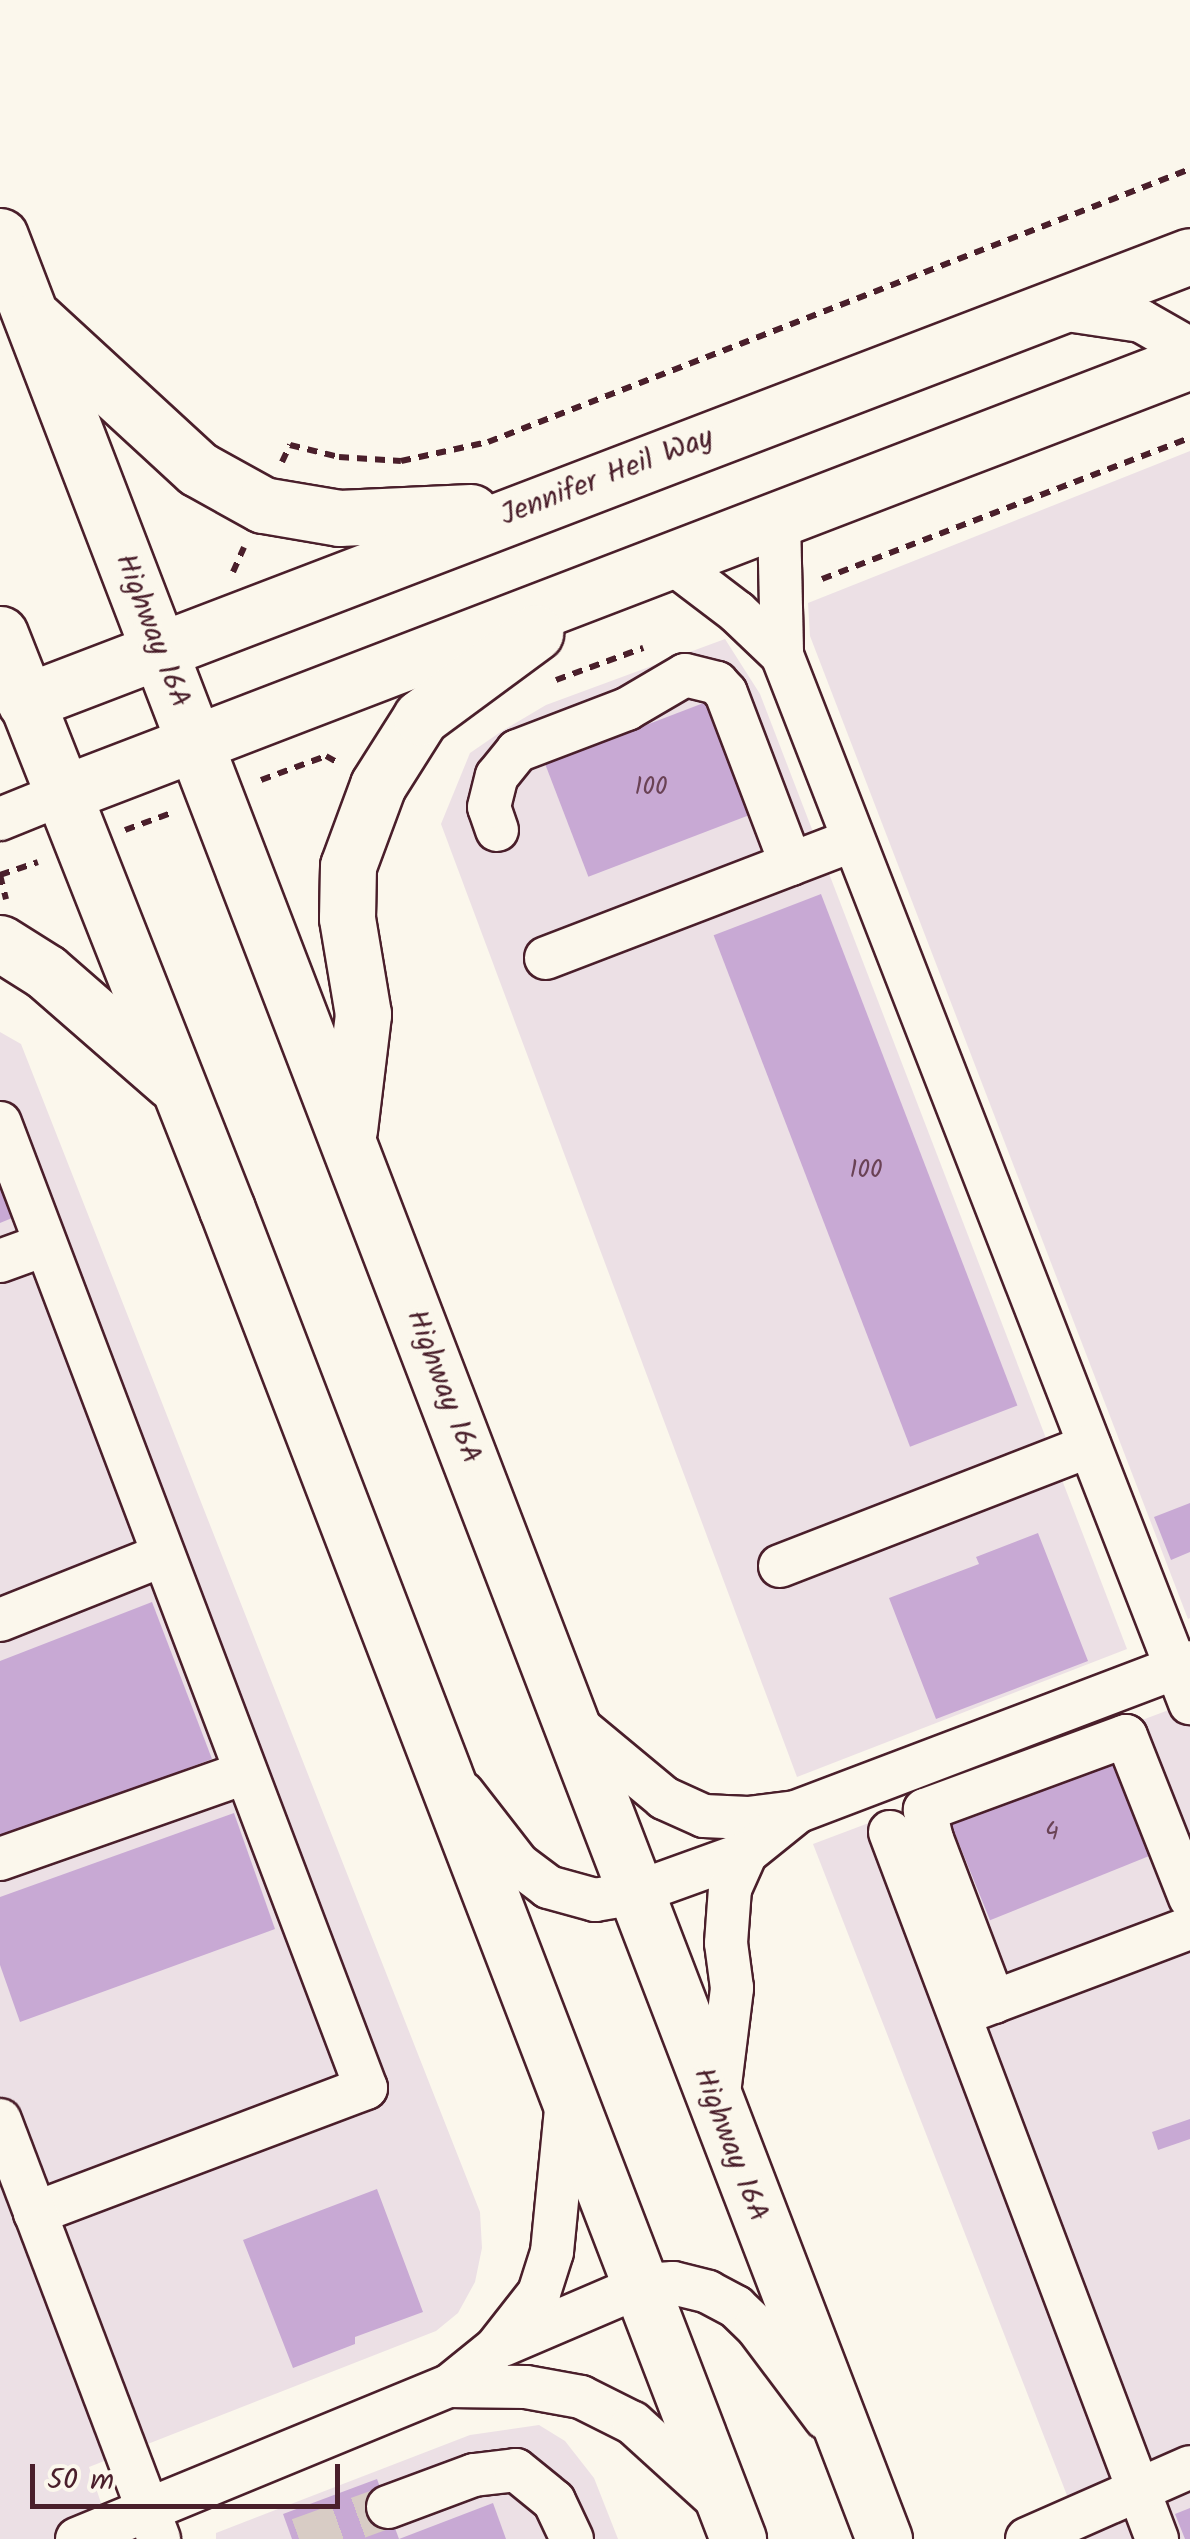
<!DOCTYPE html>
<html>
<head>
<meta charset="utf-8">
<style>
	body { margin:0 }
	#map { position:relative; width:1190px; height:2539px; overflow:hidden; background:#fbf7ec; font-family:Kalam,sans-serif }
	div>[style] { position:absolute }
	.built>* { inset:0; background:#ece0e5 }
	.building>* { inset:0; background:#c8a9d4; transform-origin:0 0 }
	.minor-tunnel>* { height:42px; margin-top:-21px; transform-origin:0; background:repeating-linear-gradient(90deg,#d8ccc5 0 42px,transparent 0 63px) }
	.path>* { height:6px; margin-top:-3px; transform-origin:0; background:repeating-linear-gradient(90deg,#4a1f2b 0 10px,transparent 0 18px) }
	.roads { filter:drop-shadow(2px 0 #4a1f2b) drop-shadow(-2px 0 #4a1f2b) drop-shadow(0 2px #4a1f2b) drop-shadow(0 -2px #4a1f2b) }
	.minor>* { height:42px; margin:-21px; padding:0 21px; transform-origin:21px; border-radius:21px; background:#fbf7ec }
	.major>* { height:55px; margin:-27.5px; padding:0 27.5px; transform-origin:27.5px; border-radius:27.5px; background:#fbf7ec }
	span { translate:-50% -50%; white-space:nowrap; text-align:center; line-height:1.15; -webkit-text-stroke:9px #fbf7ec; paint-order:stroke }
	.number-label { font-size:25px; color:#6a4255 }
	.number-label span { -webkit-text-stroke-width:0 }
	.street-label { font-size:30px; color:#4a1f2b }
	.scale { position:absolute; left:30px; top:2464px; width:310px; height:45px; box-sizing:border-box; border:5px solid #4a1f2b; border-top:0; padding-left:12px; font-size:30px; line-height:35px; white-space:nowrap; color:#4a1f2b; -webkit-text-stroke:8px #fbf7ec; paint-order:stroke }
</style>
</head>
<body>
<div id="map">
	<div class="built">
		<i style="clip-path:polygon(1190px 451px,1190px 1618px,1188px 1619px,810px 636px,808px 603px)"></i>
		<i style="clip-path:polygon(725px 639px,760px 694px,1127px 1649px,797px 1777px,441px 824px,470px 753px,502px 731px,546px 705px)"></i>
		<i style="clip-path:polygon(0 1032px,21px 1044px,480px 2212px,482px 2248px,475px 2282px,458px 2313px,436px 2331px,89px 2467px,113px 2539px,0 2539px)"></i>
		<i style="clip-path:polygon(1190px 1702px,1190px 2539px,1084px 2539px,813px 1844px)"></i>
		<i style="clip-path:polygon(539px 2425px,565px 2441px,594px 2478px,618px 2539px,216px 2539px,216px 2533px,470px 2435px)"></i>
	</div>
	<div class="building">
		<i style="left:714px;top:699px;width:121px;height:181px;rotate:69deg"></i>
		<i style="left:821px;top:894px;width:548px;height:115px;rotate:69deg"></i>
		<i style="clip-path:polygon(0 1188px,12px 1218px,0 1223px)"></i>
		<i style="clip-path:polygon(1190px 1503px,1190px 1552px,1171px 1560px,1154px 1517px)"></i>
		<i style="clip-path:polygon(1038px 1533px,1088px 1661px,936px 1719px,889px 1598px,979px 1564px,976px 1557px)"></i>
		<i style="clip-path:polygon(152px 1602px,212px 1759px,0 1839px,0 1661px)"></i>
		<i style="left:1114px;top:1744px;width:117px;height:181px;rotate:68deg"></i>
		<i style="clip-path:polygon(234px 1813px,275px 1929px,20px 2022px,0 1965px,0 1897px)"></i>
		<i style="clip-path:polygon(1190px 2119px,1190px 2139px,1158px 2150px,1152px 2132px)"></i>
		<i style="clip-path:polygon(377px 2189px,423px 2312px,355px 2337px,355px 2344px,293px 2368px,243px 2240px)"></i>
		<i style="clip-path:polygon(377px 2479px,399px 2539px,292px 2539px,283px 2514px)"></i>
		<i style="clip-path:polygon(493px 2503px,506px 2539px,399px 2539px)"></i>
		<i style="clip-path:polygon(1190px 2508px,1190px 2539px,1185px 2539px,1175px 2514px)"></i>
	</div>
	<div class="minor-tunnel">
		<i style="left:299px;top:2539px;width:95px;rotate:-19.8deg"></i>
	</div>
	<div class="path">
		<i style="left:282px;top:462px;width:19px;rotate:-65deg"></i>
		<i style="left:290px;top:445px;width:50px;rotate:13.8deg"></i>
		<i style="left:339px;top:457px;width:62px;rotate:3.7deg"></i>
		<i style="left:401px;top:461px;width:89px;rotate:-12.3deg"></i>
		<i style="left:488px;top:442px;width:753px;rotate:-21.25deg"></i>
		<i style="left:233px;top:572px;width:27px;rotate:-66deg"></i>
		<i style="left:822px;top:579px;width:394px;rotate:-21deg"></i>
		<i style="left:556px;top:680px;width:93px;rotate:-20.2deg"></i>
		<i style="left:261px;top:780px;width:69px;rotate:-20.3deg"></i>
		<i style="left:326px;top:756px;width:13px;rotate:29deg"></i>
		<i style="left:125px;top:830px;width:52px;rotate:-20.2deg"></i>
		<i style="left:0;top:875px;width:40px;rotate:-18.9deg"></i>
		<i style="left:0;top:875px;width:25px;rotate:76deg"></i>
	</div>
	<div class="roads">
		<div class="minor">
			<i style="left:1054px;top:308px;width:88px;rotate:8.5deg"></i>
			<i style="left:1141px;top:321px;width:56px;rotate:29.7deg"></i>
			<i style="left:779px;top:519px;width:136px;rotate:88.7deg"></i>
			<i style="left:782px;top:655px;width:1125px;rotate:68.73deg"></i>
			<i style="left:670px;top:561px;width:84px;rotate:37.3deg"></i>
			<i style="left:737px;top:612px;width:62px;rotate:43.7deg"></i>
			<i style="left:0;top:819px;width:67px;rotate:-22deg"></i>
			<i style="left:497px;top:830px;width:24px;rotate:-109deg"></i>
			<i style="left:489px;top:807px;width:32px;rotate:-76deg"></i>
			<i style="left:497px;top:776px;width:32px;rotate:-51deg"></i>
			<i style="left:517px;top:751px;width:118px;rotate:-20.9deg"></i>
			<i style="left:627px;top:709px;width:67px;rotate:-30.4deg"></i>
			<i style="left:685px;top:675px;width:33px;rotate:14deg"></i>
			<i style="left:717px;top:683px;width:13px;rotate:48deg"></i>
			<i style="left:726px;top:693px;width:183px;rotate:69.2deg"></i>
			<i style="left:546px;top:958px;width:329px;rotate:-21deg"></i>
			<i style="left:0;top:1123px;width:1032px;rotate:69.23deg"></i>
			<i style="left:366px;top:2088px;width:354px;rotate:159.3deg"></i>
			<i style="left:0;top:1261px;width:47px;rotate:-20deg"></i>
			<i style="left:780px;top:1566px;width:332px;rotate:-21.2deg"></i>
			<i style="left:0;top:1620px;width:175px;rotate:-21.7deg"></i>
			<i style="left:569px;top:1719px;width:124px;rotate:39.7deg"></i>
			<i style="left:664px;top:1798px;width:44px;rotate:24.2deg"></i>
			<i style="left:704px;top:1816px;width:44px;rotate:2.6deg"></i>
			<i style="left:748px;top:1818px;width:48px;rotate:-7.1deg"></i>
			<i style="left:796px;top:1812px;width:422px;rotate:-20.8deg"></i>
			<i style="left:463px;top:1793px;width:90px;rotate:52.2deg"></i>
			<i style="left:518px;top:1864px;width:38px;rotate:37deg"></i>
			<i style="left:548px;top:1887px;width:49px;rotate:15.5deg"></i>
			<i style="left:595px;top:1900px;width:41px;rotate:-9.9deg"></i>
			<i style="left:635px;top:1893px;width:118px;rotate:-19.8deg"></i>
			<i style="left:746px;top:1853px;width:64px;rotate:-38.7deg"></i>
			<i style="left:890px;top:1832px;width:756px;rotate:69.31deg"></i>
			<i style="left:0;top:1859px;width:259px;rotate:-19.4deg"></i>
			<i style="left:994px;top:2002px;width:174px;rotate:-110.8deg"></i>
			<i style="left:932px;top:1839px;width:30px;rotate:-104deg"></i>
			<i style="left:925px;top:1810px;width:214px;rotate:-20.2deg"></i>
			<i style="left:1126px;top:1736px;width:174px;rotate:68.4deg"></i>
			<i style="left:969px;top:2011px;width:236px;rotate:-20.6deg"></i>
			<i style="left:718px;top:2101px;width:114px;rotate:-82.9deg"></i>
			<i style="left:732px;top:1988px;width:45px;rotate:-97.6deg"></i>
			<i style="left:726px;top:1943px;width:54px;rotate:-85.8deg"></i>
			<i style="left:730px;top:1889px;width:39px;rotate:-66deg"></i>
			<i style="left:0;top:2120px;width:448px;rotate:69.2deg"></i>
			<i style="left:503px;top:2345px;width:152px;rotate:-23.2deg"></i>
			<i style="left:643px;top:2285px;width:30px;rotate:-4deg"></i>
			<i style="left:673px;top:2283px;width:36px;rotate:14deg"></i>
			<i style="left:708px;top:2292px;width:32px;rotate:28deg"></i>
			<i style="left:736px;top:2307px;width:28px;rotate:44deg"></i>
			<i style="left:756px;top:2326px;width:115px;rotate:53.1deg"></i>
			<i style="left:449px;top:2386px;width:77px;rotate:0.7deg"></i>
			<i style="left:526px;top:2387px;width:56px;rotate:10.3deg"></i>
			<i style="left:581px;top:2397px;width:58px;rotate:26.6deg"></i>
			<i style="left:633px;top:2423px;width:119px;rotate:42.3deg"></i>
			<i style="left:388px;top:2507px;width:92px;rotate:-20.4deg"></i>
			<i style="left:474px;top:2475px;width:42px;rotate:-6.8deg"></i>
			<i style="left:516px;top:2470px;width:49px;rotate:39.2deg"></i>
			<i style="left:554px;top:2501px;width:42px;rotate:64.7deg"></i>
			<i style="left:77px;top:2539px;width:402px;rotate:-22.4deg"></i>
			<i style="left:449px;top:2386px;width:60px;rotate:-39deg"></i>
			<i style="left:496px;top:2348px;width:70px;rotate:-52deg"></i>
			<i style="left:539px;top:2293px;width:43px;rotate:-72.4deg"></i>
			<i style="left:552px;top:2252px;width:154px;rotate:-84.4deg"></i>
			<i style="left:1027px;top:2539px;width:178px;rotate:-23.8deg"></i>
		</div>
		<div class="major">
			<i style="left:0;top:236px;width:2467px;rotate:69deg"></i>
			<i style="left:36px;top:320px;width:220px;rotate:42.6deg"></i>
			<i style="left:198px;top:469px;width:74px;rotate:29deg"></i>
			<i style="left:263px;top:505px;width:77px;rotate:9.7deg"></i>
			<i style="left:339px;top:518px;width:132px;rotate:-2.6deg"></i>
			<i style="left:0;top:634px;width:618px;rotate:68.46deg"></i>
			<i style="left:227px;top:1209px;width:1425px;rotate:68.98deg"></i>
			<i style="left:25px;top:702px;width:1247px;rotate:-20.95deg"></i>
			<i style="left:62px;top:794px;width:1208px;rotate:-21deg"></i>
			<i style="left:0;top:943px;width:54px;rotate:32.2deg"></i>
			<i style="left:46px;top:972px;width:167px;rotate:41.1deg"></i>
			<i style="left:349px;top:1130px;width:117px;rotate:-83.1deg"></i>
			<i style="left:363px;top:1014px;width:97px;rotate:-99.5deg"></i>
			<i style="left:347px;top:918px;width:52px;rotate:-88.9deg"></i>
			<i style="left:348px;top:866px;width:86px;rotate:-69.7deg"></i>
			<i style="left:378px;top:785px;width:80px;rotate:-57.7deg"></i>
			<i style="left:421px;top:717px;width:142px;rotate:-36.4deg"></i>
		</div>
	</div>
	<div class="number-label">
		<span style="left:651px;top:787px">100</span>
		<span style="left:866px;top:1170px">100</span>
		<span style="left:1052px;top:1832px">4</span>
	</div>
	<div class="street-label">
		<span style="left:607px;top:477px;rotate:-21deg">Jennifer Heil Way</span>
		<span style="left:152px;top:631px;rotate:69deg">Highway 16A</span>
		<span style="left:443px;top:1387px;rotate:69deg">Highway 16A</span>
		<span style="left:730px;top:2145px;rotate:69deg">Highway 16A</span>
	</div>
	<div class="scale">50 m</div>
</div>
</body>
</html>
